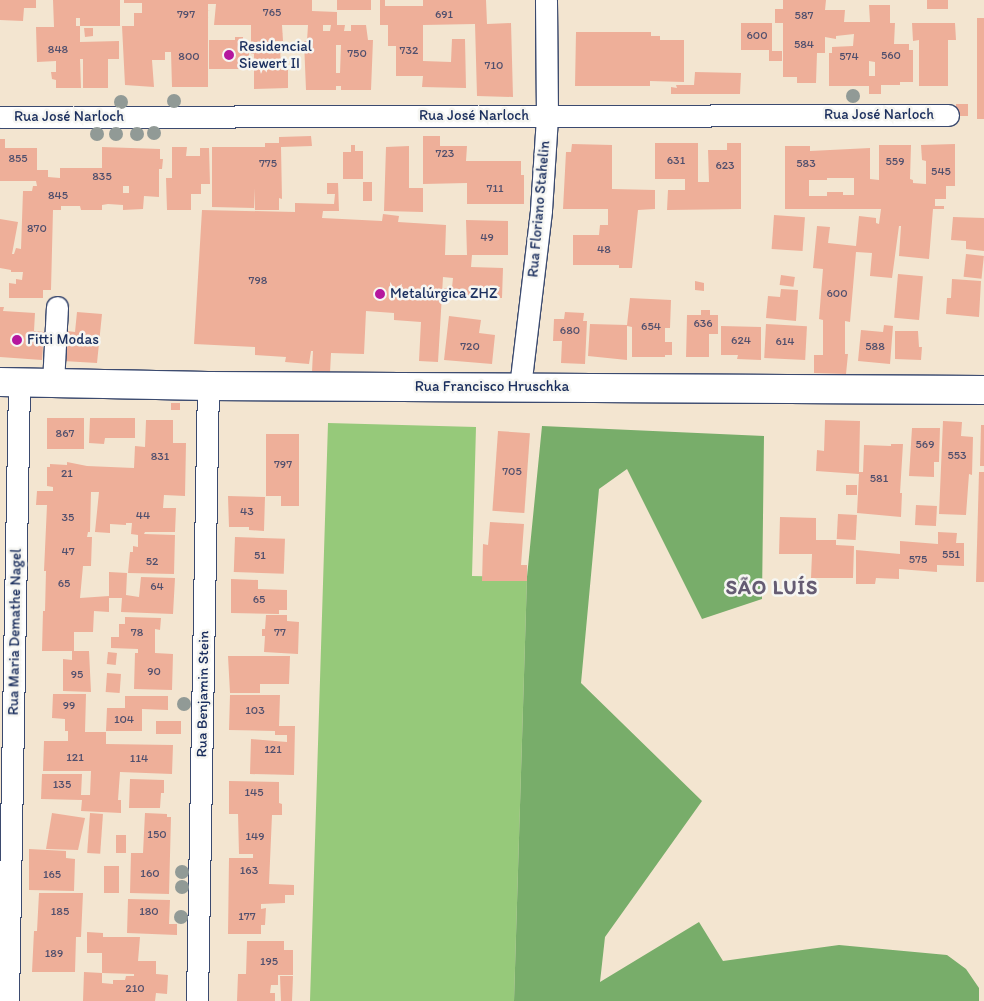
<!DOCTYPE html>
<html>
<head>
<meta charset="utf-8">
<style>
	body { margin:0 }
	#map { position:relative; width:984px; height:1001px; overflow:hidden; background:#f3e5d0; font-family:Itim,sans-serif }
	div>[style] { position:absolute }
	.green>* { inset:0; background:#96c97a }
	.forest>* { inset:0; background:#78ad6a }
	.building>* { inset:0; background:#eeaf99; transform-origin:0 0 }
	.roads { filter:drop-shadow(1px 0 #3b4a6f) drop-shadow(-1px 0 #3b4a6f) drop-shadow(0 1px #3b4a6f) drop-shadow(0 -1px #3b4a6f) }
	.street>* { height:21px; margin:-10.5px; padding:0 10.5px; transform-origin:10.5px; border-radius:10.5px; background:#fff }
	.secondary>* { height:28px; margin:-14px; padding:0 14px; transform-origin:14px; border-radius:14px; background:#fff }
	.trees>* { width:14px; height:14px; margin:-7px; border-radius:50%; background:#919a96 }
	.dots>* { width:14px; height:14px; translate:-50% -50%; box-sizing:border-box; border:2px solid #f6f6f2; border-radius:50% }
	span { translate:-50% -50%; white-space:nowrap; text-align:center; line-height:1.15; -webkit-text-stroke:5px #f6f6f2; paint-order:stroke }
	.number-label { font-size:12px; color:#504f6d }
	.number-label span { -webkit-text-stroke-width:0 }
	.poi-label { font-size:15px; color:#1b2f5e }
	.left { translate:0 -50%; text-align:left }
	.street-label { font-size:15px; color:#1b2f5e }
	.district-label { font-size:20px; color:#655c73; font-weight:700; letter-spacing:1px }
</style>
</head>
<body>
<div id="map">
	<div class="green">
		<i style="clip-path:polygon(328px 423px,476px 427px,472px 576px,527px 577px,514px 1001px,310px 1001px)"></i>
	</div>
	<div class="forest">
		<i style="clip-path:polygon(542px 426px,764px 436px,762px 599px,702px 619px,627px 469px,599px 489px,581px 683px,702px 801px,605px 937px,600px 982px,699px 922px,723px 961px,839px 945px,947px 955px,966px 969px,979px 988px,979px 1001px,514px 1001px,527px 577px)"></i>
	</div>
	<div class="building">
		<i style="clip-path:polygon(0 0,36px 0,36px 8px,24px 8px,23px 21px,0 20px)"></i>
		<i style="clip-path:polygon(53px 0,120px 0,120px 26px,80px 26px,80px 18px,76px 18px,76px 26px,80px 26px,80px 42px,119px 41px,119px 59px,108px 59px,108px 88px,83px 88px,83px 59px,80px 59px,81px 88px,56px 88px,56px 80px,52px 79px,51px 72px,56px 72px,56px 61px,37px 62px,36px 27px,54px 27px)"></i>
		<i style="clip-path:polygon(evenodd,124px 0,312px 0,312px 11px,337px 12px,337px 25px,345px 25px,344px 31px,351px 31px,351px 25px,366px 25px,368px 40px,373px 40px,371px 90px,341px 90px,341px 86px,336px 86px,336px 90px,306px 90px,304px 41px,307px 41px,308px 25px,282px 25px,283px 41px,271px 41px,271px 46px,280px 46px,281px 70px,288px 70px,288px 88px,254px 89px,254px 54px,251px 54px,251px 46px,265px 46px,265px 42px,251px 42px,251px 25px,214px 25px,216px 4px,208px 4px,208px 87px,172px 87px,171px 52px,165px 52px,165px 60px,152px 60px,154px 87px,125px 85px,122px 26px,134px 26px,134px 13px,142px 13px,142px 3px,124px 3px,124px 0,323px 25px,331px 25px,330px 31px,323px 31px,323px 25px,124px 0,336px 45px,341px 45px,340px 73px,336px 73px,336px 45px)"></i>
		<i style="left:337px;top:0;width:34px;height:10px"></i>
		<i style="clip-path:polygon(380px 0,385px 0,385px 6px,423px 6px,423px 0,486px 0,487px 24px,511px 23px,513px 97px,477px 96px,475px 24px,423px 25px,423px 61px,451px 62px,452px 39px,465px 39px,466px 88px,422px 87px,423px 76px,396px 76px,396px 46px,388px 46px,388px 25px,380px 25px)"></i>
		<i style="clip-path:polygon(evenodd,783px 0,826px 0,825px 10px,845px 10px,844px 22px,870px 22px,869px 5px,890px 5px,890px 23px,895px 23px,894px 44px,909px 44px,909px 50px,913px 50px,913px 82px,900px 82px,900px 85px,881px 85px,881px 94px,869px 94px,869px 86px,829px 86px,829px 53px,832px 53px,832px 47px,853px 46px,854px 34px,836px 36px,836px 39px,825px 37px,825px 53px,817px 53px,816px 83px,797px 83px,797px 77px,783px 77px,783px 23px,775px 23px,775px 9px,783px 9px,783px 0,869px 61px,875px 62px,875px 76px,869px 76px,869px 61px)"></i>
		<i style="left:927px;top:0;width:21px;height:9px"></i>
		<i style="left:977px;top:18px;width:7px;height:101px"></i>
		<i style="clip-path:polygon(741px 23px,772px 23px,772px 51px,782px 51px,782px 61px,769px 61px,769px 50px,741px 50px)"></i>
		<i style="clip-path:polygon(912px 23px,955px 23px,956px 40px,948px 40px,948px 86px,919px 86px,919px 40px,913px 41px)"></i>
		<i style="clip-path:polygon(84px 28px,93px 28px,93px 36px,85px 37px)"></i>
		<i style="clip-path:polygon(576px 32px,651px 32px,651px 36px,660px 36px,660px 40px,684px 40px,684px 82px,650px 81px,650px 86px,575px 86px)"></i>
		<i style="clip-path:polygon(235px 37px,243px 37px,243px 41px,249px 41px,249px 69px,209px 69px,209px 40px,235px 40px)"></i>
		<i style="clip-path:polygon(695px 72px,741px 73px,740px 94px,671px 94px,671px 87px,677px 88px,676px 85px,694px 85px)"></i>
		<i style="left:956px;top:104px;width:12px;height:12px"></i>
		<i style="clip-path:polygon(311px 136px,312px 146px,281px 147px,282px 199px,279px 198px,279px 210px,255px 210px,254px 188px,254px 208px,212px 207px,212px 147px,265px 147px,265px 143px,279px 143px,279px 137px)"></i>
		<i style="clip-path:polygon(423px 136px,440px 136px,440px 146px,467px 146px,466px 161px,521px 161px,521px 175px,524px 175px,524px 204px,467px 204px,467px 183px,423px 184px)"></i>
		<i style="clip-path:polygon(evenodd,0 139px,5px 139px,5px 148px,37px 148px,37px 170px,48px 170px,48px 177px,60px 178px,60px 168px,102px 168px,102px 147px,160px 149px,160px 159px,163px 159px,162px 169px,159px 169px,159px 197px,144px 196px,143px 209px,123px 210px,123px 205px,108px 204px,102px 205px,102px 210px,81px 210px,80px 206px,61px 206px,61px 210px,53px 210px,51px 290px,43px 290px,43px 298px,9px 298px,9px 283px,16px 284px,16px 279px,22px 280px,23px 272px,11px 272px,11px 270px,0 268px,0 219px,18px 222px,12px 254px,14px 254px,16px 248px,21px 249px,23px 191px,32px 191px,33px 186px,37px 186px,36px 181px,0 181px,0 139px,123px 186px,129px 186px,129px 193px,123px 193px,123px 186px)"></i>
		<i style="clip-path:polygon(655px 143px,698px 143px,698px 182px,709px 182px,708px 150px,727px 150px,727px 143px,741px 143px,741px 209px,667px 210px,668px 190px,685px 190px,685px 179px,655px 179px)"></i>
		<i style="clip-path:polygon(572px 144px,612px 145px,612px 189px,655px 190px,655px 209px,638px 210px,632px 268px,619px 268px,619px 265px,573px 265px,573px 235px,599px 235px,600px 225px,608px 225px,608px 209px,563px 209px,566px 152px,571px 152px)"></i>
		<i style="clip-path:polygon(evenodd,955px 144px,955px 186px,946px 186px,946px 199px,935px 199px,935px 206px,944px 206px,944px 209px,933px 209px,929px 259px,899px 256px,901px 226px,899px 226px,892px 278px,870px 276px,872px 253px,856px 252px,850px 322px,845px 321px,845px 354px,848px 354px,846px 374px,814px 373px,814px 355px,823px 355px,823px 320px,819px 319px,823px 269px,813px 268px,817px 226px,830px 227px,828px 243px,856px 246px,859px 216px,876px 218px,876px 223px,879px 224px,881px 209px,785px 209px,785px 146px,810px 146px,810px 151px,870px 148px,870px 179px,879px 180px,879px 145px,911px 145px,910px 179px,913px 180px,913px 183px,926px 184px,926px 161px,922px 160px,921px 145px,955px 144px,827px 178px,854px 178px,854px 195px,843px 195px,843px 192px,827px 192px,827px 196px,809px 196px,809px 180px,827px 180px,827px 178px)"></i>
		<i style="clip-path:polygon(351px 145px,355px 145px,355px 151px,363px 151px,363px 179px,343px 179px,343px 152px,351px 152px)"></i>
		<i style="clip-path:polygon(409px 146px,409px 188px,423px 188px,423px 212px,384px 211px,386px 147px)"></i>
		<i style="clip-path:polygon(172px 147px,187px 147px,186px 156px,200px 156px,200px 148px,209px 148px,210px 184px,201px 184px,201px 194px,191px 194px,191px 210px,167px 210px,166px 178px,172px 178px)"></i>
		<i style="left:363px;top:182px;width:9px;height:19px"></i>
		<i style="clip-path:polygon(327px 183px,338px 183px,339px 211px,323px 211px,322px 218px,382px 221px,383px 214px,399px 216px,398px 222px,446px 225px,445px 255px,467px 255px,466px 220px,508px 221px,508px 255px,472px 255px,471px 267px,503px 268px,502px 298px,443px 295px,444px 288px,452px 288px,453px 278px,443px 277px,438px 362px,419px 361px,421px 322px,394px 320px,394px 313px,366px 311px,364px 354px,331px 353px,330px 373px,312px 372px,313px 351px,311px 351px,309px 364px,285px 362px,286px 357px,255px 355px,255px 347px,194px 344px,202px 210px,295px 212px,295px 203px,334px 204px,335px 194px,327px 194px)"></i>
		<i style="left:774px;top:215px;width:31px;height:34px;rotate:4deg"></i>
		<i style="clip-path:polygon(953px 217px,984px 218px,984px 251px,966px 249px,966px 241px,951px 240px)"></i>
		<i style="left:966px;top:254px;width:18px;height:23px;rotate:6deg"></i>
		<i style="left:898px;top:274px;width:25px;height:44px;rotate:5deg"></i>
		<i style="left:781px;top:275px;width:14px;height:10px;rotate:8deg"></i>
		<i style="clip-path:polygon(952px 279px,981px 281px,979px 317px,946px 314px,947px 298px,951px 298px)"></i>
		<i style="clip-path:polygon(695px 281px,704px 283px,704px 291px,695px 290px)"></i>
		<i style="clip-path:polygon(781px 289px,798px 290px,796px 321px,766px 318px,768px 296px,780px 297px)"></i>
		<i style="clip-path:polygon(630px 298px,671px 300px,670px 328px,665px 328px,665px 342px,672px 342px,672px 355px,665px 355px,665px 357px,632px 357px,632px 327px,627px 326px,627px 360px,588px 356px,590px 324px,627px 325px)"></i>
		<i style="clip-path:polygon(0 307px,4px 307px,3px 311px,35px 313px,34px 331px,44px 332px,42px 360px,0 357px)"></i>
		<i style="clip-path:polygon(701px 310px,710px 310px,710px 315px,718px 315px,718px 334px,709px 334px,709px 357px,686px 357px,687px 315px,701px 315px)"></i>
		<i style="clip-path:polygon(77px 312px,102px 314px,97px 363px,63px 361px,67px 331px,75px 332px)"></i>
		<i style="clip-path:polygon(565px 312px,584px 313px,583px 321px,587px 321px,585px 364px,561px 363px,562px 341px,553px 341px,554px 319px,564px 319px)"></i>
		<i style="clip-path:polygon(449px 316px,481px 320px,479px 333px,495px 335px,492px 364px,444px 360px)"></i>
		<i style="left:766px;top:324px;width:41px;height:34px;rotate:3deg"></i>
		<i style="clip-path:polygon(884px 325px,893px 326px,890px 364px,858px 361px,861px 330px,883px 332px)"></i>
		<i style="clip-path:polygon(721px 326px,761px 327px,761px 360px,737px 359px,738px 355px,721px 355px)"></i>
		<i style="clip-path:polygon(895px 331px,918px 331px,919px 347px,922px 347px,921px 360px,895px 359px)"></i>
		<i style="left:171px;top:403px;width:9px;height:7px"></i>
		<i style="left:47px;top:418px;width:37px;height:31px"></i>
		<i style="clip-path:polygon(90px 418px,135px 418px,135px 438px,105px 438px,104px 444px,89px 443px)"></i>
		<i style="clip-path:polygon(146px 420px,173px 420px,173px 443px,186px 443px,185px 496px,164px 495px,163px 508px,176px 508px,175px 532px,145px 532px,144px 534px,175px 535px,174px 574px,128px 573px,130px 552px,133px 552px,133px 546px,138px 547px,138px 535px,131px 534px,132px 523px,126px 523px,126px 525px,110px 524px,110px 533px,95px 532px,99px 492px,91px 492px,90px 532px,88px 532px,87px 537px,92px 537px,91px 566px,83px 566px,80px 598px,109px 596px,109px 612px,94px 611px,93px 632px,74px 632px,74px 651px,89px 651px,91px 692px,63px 691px,63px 659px,72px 660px,72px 651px,42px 651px,43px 611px,45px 611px,46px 571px,44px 571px,47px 505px,36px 505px,37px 491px,53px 491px,53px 487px,47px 486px,47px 467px,50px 467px,50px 464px,67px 465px,67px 462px,87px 466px,134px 468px,135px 446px,145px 447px)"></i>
		<i style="clip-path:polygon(825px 420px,860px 421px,859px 472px,863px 472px,864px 445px,891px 446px,891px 444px,903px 444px,900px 493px,902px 493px,901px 517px,857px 513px,859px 474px,816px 471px,817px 450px,824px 451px)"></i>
		<i style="clip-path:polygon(943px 421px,962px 422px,961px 436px,973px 437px,972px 475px,969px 474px,966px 515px,939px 514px)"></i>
		<i style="clip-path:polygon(981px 425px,984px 425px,984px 466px,980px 466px)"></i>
		<i style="clip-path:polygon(912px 428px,940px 428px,939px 462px,934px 462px,934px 477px,909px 476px)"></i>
		<i style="left:498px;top:431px;width:32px;height:80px;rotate:4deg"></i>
		<i style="clip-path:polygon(266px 434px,299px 434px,299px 506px,281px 506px,281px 496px,266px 496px)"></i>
		<i style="clip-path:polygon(979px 472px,984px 472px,984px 582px,976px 582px)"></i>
		<i style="left:846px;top:485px;width:11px;height:10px"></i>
		<i style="clip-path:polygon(228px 496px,265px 497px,264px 531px,249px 530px,249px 527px,229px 527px)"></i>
		<i style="left:916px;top:505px;width:21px;height:20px;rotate:3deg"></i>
		<i style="left:838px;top:514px;width:19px;height:25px;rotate:3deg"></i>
		<i style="clip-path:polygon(780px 517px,816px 518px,816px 540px,836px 540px,836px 545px,854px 546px,853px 578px,811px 578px,812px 554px,779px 554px)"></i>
		<i style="clip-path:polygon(490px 522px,524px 524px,521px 565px,527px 565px,527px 581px,482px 581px,483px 544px,488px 545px)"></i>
		<i style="clip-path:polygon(938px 532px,957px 533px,956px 543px,964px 543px,964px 566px,937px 565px,937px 572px,899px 569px,899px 579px,876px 578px,875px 584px,856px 584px,856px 550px,900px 554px,900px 541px,938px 544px)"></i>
		<i style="left:235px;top:537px;width:50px;height:35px;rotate:2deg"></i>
		<i style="clip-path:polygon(109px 572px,127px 573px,126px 595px,139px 597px,141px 577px,175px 578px,173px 614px,121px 612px,122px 598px,109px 598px)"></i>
		<i style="clip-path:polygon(231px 579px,258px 580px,258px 589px,287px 590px,287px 610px,279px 610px,279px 614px,231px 613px)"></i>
		<i style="clip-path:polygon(266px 615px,287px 615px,287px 621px,299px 622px,298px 654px,264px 652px,265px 636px,262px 636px,262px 629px,265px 629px)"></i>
		<i style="clip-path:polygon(125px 617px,161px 618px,160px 630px,155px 629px,155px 653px,173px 654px,172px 690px,134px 689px,135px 653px,138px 653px,138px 649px,111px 648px,111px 637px,119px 637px,119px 624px,125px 624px)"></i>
		<i style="left:108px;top:652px;width:9px;height:12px;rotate:6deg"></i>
		<i style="clip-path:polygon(228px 656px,290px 656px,289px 684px,260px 684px,260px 693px,230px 693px)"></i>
		<i style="left:107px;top:673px;width:14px;height:19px;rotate:4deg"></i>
		<i style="clip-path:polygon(53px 694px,86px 694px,85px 732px,106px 732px,106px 744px,173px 745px,172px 774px,120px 772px,118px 800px,121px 800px,121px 813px,81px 811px,82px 800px,41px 799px,42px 774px,82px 774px,81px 795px,90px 795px,91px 771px,43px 771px,44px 741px,68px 741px,68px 731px,65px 731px,65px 719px,52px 718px)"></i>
		<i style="clip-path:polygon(230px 695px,280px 695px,279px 726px,295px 726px,294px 775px,250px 774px,251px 739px,287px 742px,287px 735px,275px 735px,275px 731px,229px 730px)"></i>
		<i style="clip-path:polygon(125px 696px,168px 696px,168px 710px,142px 709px,142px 731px,106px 731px,107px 708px,125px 708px)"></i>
		<i style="left:156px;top:721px;width:25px;height:13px"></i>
		<i style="clip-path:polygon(130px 779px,164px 780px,164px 793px,161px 793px,160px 808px,129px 808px)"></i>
		<i style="clip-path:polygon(229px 781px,279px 782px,279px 803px,282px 804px,282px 815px,272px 815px,269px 884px,294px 885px,294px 895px,285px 895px,285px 903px,261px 904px,261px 909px,266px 908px,265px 925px,261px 925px,261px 934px,228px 934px,229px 858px,253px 858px,253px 854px,239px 854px,238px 814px,229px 814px)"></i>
		<i style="clip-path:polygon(52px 813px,85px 818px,78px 850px,46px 849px)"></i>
		<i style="left:90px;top:813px;width:13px;height:40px;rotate:4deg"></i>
		<i style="clip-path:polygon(145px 813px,167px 814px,167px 817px,171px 817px,169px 894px,130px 893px,131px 853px,143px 853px)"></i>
		<i style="left:116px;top:835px;width:10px;height:18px"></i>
		<i style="clip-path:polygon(29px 849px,66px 851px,66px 858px,75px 859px,74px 891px,29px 890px)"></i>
		<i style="left:104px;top:866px;width:15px;height:27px"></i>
		<i style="clip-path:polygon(39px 893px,83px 893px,81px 937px,76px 937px,75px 972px,32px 972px,34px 931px,37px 931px)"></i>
		<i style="clip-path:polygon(128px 899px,170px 900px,169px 924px,177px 924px,177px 935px,127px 933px)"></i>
		<i style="clip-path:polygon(evenodd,87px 932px,103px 933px,103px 937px,140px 937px,138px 961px,156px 961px,156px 974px,168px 975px,167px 994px,156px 993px,155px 1001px,83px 1001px,84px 972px,102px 973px,102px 953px,87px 953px,87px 932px,102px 973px,134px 974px,134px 976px,126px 976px,125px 980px,113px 980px,113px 984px,102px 983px,102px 973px)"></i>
		<i style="clip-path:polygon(247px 941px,284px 941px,284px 950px,293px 950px,293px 975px,278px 975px,278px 985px,271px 985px,270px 993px,275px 993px,275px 1001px,237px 1001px,238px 974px,246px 974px)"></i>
		<i style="clip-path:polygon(280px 976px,293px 976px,292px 1001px,281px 1001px)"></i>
	</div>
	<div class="roads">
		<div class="street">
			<i style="left:0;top:117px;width:948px;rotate:-0.12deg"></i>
			<i style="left:53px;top:383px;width:76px;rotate:-87deg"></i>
			<i style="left:520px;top:387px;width:178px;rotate:-83.2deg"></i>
			<i style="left:541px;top:210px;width:94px;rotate:-86.3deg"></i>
			<i style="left:547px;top:116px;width:116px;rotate:-90.5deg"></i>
			<i style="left:8px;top:1001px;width:618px;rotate:-88.98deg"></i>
			<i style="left:197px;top:1001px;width:615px;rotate:-88.98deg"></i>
		</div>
		<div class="secondary">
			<i style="left:0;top:382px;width:208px;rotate:1.1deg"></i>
			<i style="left:208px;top:386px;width:776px;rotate:0.3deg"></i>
		</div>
	</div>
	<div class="trees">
		<i style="left:853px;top:96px"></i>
		<i style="left:174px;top:101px"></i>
		<i style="left:121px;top:102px"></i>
		<i style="left:154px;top:133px"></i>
		<i style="left:97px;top:134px"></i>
		<i style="left:116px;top:134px"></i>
		<i style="left:137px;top:134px"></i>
		<i style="left:184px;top:704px"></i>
		<i style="left:182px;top:872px"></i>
		<i style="left:182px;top:887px"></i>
		<i style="left:181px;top:917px"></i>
	</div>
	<div class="dots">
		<i style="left:229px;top:55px;background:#b5179e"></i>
		<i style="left:380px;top:294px;background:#b5179e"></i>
		<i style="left:17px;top:340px;background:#b5179e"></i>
	</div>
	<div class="number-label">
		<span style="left:272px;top:13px">765</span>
		<span style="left:186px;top:15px">797</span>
		<span style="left:444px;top:15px">691</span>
		<span style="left:804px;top:16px">587</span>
		<span style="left:757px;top:36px">600</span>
		<span style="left:804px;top:45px">584</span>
		<span style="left:58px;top:50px">848</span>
		<span style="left:409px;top:51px">732</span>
		<span style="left:357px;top:54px">750</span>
		<span style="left:891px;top:56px">560</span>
		<span style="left:189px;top:57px">800</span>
		<span style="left:849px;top:57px">574</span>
		<span style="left:494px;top:66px">710</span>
		<span style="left:445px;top:154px">723</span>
		<span style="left:18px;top:159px">855</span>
		<span style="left:676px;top:161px">631</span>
		<span style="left:895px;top:162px">559</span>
		<span style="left:268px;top:164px">775</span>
		<span style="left:806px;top:164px">583</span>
		<span style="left:725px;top:166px">623</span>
		<span style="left:941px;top:172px">545</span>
		<span style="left:102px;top:177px">835</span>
		<span style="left:495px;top:189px">711</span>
		<span style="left:58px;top:196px">845</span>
		<span style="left:37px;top:229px">870</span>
		<span style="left:487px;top:238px">49</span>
		<span style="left:604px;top:250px">48</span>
		<span style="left:258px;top:281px">798</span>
		<span style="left:837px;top:294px">600</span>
		<span style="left:703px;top:324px">636</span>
		<span style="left:651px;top:327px">654</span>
		<span style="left:570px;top:331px">680</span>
		<span style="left:741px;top:341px">624</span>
		<span style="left:785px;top:342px">614</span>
		<span style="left:470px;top:347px">720</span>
		<span style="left:875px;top:347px">588</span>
		<span style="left:65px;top:434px">867</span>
		<span style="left:925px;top:445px">569</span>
		<span style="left:957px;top:456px">553</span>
		<span style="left:160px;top:457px">831</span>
		<span style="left:283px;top:465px">797</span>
		<span style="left:512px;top:472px">705</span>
		<span style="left:67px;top:474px">21</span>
		<span style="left:879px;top:479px">581</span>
		<span style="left:247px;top:512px">43</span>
		<span style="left:143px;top:516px">44</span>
		<span style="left:68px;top:518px">35</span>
		<span style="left:68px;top:552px">47</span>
		<span style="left:951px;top:555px">551</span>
		<span style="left:260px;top:556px">51</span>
		<span style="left:918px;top:560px">575</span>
		<span style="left:152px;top:562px">52</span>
		<span style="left:64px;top:584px">65</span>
		<span style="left:157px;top:587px">64</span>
		<span style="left:259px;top:600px">65</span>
		<span style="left:137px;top:633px">78</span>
		<span style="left:280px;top:633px">77</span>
		<span style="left:154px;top:672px">90</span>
		<span style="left:77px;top:675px">95</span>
		<span style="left:69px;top:706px">99</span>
		<span style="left:255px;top:711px">103</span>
		<span style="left:124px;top:720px">104</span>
		<span style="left:273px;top:750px">121</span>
		<span style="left:75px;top:758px">121</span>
		<span style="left:139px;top:759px">114</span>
		<span style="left:62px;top:785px">135</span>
		<span style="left:254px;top:793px">145</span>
		<span style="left:157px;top:835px">150</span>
		<span style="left:255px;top:837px">149</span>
		<span style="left:249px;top:871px">163</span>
		<span style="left:150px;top:874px">160</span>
		<span style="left:52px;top:875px">165</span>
		<span style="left:60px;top:912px">185</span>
		<span style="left:149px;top:912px">180</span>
		<span style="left:247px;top:917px">177</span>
		<span style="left:54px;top:954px">189</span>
		<span style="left:269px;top:962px">195</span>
		<span style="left:135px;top:989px">210</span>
	</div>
	<div class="poi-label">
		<span class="left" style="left:239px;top:55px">Residencial<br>Siewert II</span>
		<span class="left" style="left:390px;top:294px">Metalúrgica ZHZ</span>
		<span class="left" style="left:27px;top:340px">Fitti Modas</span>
	</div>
	<div class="street-label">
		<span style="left:879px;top:115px">Rua José Narloch</span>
		<span style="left:474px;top:116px">Rua José Narloch</span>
		<span style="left:69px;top:117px">Rua José Narloch</span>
		<span style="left:539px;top:209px;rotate:-85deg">Rua Floriano Stahelin</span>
		<span style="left:492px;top:387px">Rua Francisco Hruschka</span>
		<span style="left:15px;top:632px;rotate:-89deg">Rua Maria Demathe Nagel</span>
		<span style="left:203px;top:694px;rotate:-89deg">Rua Benjamin Stein</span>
	</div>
	<div class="district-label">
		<span style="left:772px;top:587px">SÃO LUÍS</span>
	</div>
</div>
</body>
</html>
